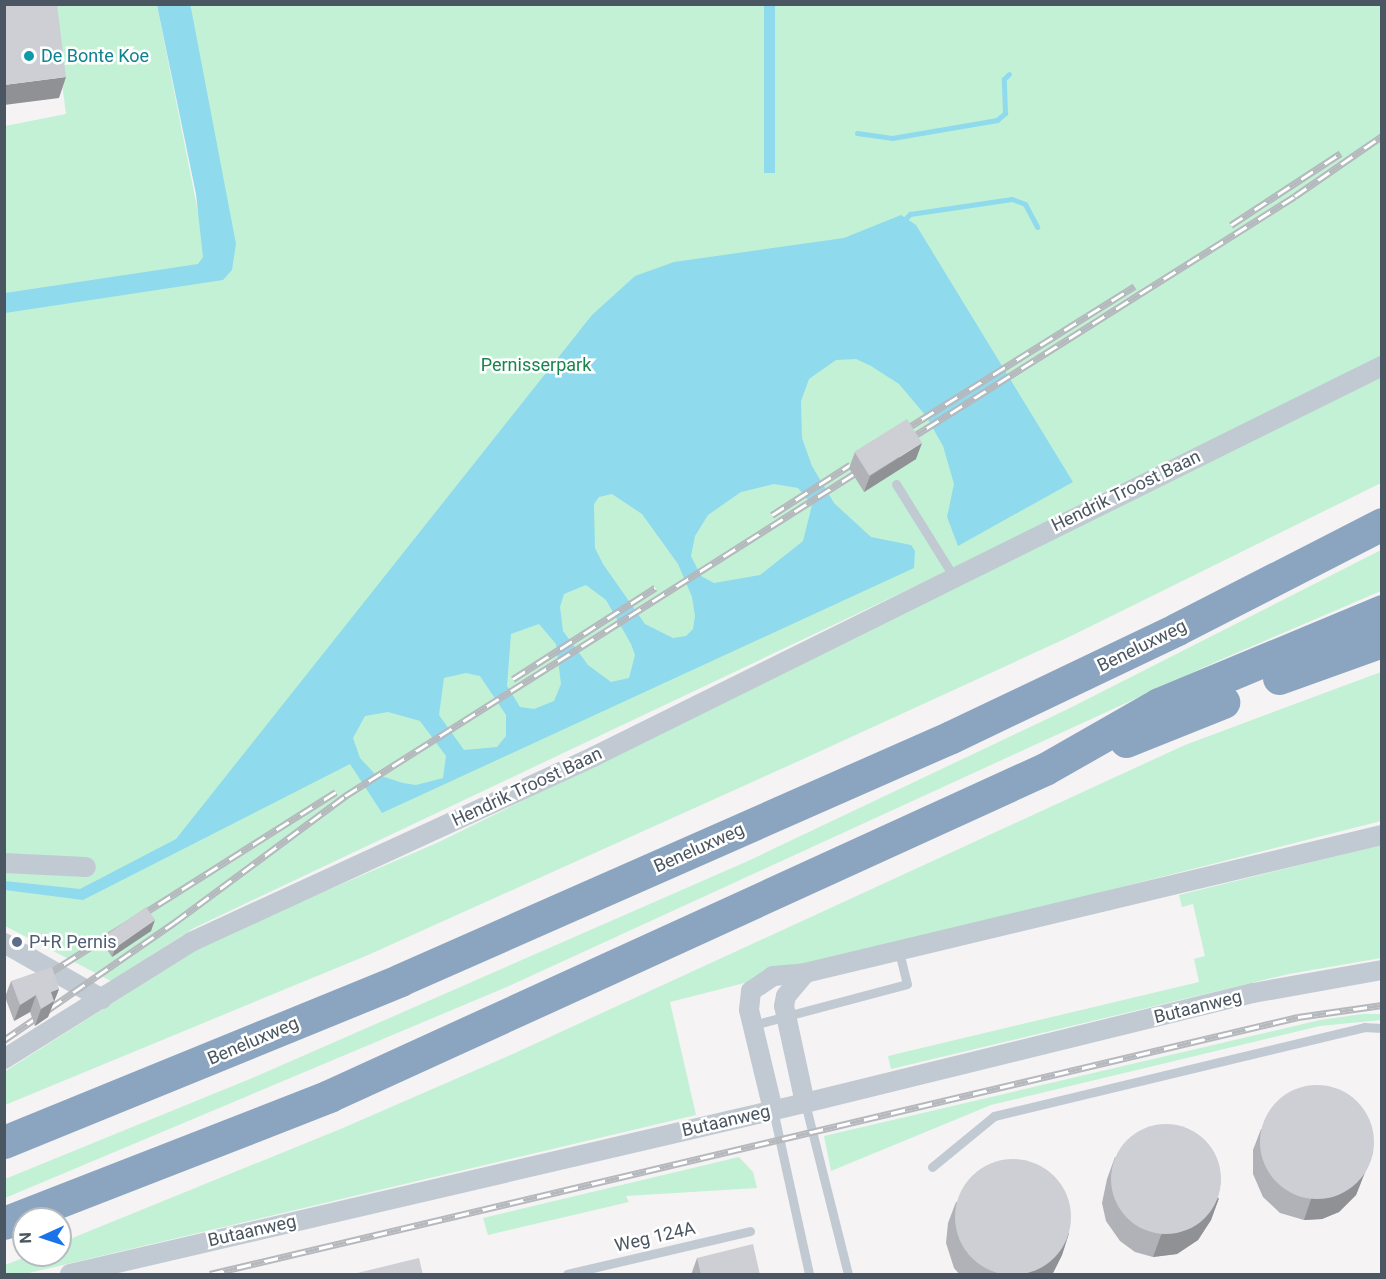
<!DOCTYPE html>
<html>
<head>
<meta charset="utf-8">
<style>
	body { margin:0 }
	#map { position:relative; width:1386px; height:1279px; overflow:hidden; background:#f5f3f3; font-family:Roboto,sans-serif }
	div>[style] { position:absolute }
	.green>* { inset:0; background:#c3f1d5 }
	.water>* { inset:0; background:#90daee; transform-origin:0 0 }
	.stream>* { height:5px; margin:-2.5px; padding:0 2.5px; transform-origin:2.5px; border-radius:2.5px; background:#90daee }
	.lane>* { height:9px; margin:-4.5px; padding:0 4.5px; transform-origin:4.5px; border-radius:4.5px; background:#c1cad2 }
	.street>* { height:20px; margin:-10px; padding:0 10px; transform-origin:10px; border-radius:10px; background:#c1cad2 }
	.highway>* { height:33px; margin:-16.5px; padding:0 16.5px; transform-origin:16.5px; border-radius:16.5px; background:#8ba5c1 }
	.rail>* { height:7px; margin-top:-3.5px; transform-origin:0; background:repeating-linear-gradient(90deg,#fff 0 14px,#b5b8bd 0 28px); box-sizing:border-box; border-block:2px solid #b5b8bd }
	.wall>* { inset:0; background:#b0b2b7 }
	.shaded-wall>* { inset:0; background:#909195 }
	.building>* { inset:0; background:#cdcfd5; transform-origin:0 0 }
	.round { border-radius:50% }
	.dots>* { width:16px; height:16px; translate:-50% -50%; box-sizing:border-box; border:3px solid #fff; border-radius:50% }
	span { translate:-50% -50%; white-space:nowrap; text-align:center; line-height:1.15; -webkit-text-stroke:5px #fff; paint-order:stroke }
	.culture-label { font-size:18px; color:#0d838f }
	.left { translate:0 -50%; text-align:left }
	.park-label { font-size:18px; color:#17864f }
	.street-label { font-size:18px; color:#4a5661 }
	.service-label { font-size:18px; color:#4e5e75 }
	.frame { position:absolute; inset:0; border:6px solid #4a5661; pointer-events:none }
	.north { position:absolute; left:12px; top:1207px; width:60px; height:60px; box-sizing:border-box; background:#fff; border:2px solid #b7bbc0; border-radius:50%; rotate:267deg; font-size:16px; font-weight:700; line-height:24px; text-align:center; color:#4a5661 }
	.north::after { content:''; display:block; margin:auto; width:21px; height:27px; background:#1a73e8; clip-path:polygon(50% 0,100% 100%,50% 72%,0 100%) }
</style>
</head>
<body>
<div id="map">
	<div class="green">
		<i style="clip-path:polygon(52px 5px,157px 5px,198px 212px,210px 210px,159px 5px,1381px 5px,1381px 356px,960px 565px,194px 928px,111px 981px,5px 926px,5px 126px,66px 114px)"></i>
		<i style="clip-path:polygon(1381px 376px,1381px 483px,1069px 637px,801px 760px,368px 955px,5px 1105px,4px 1072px,210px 941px,439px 842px)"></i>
		<i style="clip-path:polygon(1381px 550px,1381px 591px,1220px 660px,509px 986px,5px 1198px,5px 1179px,257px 1076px,748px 861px,1070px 708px)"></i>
		<i style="clip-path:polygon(1381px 672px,1381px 821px,670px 1002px,696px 1115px,25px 1274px,5px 1274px,5px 1265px,31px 1255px,60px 1255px,60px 1243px,343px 1128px,515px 1053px,1185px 745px)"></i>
		<i style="clip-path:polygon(1381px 845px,1381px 958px,1289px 974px,891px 1069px,888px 1056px,1199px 982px,1194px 959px,1205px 956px,1193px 904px,1182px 907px,1179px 895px)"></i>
		<i style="clip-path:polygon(1363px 1014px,1381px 1014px,1381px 1020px,1320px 1026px,991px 1105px,831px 1171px,824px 1136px,1320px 1020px)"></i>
		<i style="clip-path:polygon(739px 1157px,753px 1172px,757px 1188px,626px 1196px,629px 1202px,488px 1235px,483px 1218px)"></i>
	</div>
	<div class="water">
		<i style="clip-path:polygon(157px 5px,190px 5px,191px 8px,236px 244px,232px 270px,223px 280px,5px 313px,5px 293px,198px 264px,203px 257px,196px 194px)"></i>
		<i style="left:764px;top:5px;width:11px;height:168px"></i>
		<i style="clip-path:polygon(evenodd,901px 215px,916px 225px,1073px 482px,958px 546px,947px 517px,954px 484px,943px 446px,926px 416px,899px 384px,871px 366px,856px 359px,836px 360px,809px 379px,801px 401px,802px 438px,812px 466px,834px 503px,871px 537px,911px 545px,915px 551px,914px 568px,382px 813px,350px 764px,83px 900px,5px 890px,5px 881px,80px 889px,176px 839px,592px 315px,635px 276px,674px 262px,844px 238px,901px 215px,774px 484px,798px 488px,812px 505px,803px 541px,760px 575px,714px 583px,701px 576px,691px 556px,695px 536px,708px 515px,741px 492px,774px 484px,901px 215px,612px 494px,642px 514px,678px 564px,692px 597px,695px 616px,693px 629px,686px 636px,673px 638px,645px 624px,603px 564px,595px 548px,594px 504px,599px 497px,612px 494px,901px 215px,586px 585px,606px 600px,631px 644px,635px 655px,629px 678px,611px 682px,588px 665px,563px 631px,560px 607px,564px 594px,586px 585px,901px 215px,539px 624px,556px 644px,561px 684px,554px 701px,534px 709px,520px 707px,507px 686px,511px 634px,539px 624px,901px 215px,466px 673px,480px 676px,506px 715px,506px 736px,497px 747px,464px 750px,439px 715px,444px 678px,466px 673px,901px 215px,388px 712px,420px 721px,446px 756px,443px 778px,416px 785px,403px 783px,375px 774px,360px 758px,353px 738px,365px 716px,388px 712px)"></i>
	</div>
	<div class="stream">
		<i style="left:857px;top:133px;width:35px;rotate:8deg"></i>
		<i style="left:892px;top:138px;width:107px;rotate:-9.7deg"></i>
		<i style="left:997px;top:120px;width:11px;rotate:-41deg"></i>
		<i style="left:1005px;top:113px;width:34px;rotate:-92deg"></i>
		<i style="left:1004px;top:79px;width:7px;rotate:-45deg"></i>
		<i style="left:906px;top:218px;width:6px;rotate:-45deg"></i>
		<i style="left:910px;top:214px;width:103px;rotate:-8.4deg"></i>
		<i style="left:1012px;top:199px;width:14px;rotate:21deg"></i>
		<i style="left:1025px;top:204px;width:26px;rotate:62deg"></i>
	</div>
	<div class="lane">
		<i style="left:896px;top:484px;width:110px;rotate:58.1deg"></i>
		<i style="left:753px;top:1025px;width:159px;rotate:-14.9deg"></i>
		<i style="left:907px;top:984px;width:34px;rotate:-104deg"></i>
		<i style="left:805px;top:1103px;width:176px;rotate:75.9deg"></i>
		<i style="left:773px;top:1110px;width:168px;rotate:77.6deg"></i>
		<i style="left:932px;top:1167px;width:80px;rotate:-39.4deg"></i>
		<i style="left:994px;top:1116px;width:381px;rotate:-13.5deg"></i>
		<i style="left:1364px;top:1027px;width:18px;rotate:3deg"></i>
		<i style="left:567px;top:1274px;width:188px;rotate:-13.2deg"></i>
	</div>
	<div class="street">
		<i style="left:4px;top:863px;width:82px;rotate:2.8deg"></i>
		<i style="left:4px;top:943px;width:113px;rotate:29.7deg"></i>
		<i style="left:4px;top:1059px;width:221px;rotate:-32deg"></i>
		<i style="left:191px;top:942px;width:443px;rotate:-24.7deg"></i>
		<i style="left:593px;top:757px;width:881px;rotate:-26.36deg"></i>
		<i style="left:805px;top:1103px;width:99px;rotate:-102.2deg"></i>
		<i style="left:784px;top:1006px;width:10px;rotate:-79deg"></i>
		<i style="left:786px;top:996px;width:30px;rotate:-50deg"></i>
		<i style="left:773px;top:1110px;width:103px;rotate:-103.5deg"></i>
		<i style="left:749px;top:1010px;width:19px;rotate:-84deg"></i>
		<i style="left:751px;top:991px;width:27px;rotate:-34deg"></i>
		<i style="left:773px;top:976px;width:32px;rotate:-5deg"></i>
		<i style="left:805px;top:973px;width:593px;rotate:-13.45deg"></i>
		<i style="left:70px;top:1274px;width:755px;rotate:-13.1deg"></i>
		<i style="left:805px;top:1103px;width:461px;rotate:-13.8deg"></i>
		<i style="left:1253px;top:993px;width:131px;rotate:-10.1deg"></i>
	</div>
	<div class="highway">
		<i style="left:1279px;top:678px;width:109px;rotate:-19.8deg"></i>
		<i style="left:1126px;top:741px;width:105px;rotate:-21.9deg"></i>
		<i style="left:4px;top:1142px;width:428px;rotate:-22.2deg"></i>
		<i style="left:400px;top:980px;width:602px;rotate:-23.8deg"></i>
		<i style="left:951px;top:737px;width:250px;rotate:-25.5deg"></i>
		<i style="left:1177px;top:629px;width:230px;rotate:-27.1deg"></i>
		<i style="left:4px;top:1223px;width:349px;rotate:-21.3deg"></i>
		<i style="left:329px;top:1096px;width:787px;rotate:-24.55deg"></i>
		<i style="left:1045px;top:769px;width:131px;rotate:-29.7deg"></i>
		<i style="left:1159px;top:704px;width:242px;rotate:-22.6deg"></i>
	</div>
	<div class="rail">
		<i style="left:1231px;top:225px;width:131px;rotate:-33.2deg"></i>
		<i style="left:898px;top:434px;width:279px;rotate:-32deg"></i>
		<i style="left:903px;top:443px;width:463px;rotate:-32.2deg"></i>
		<i style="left:1295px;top:196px;width:106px;rotate:-34.6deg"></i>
		<i style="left:772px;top:515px;width:93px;rotate:-32.7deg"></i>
		<i style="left:513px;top:679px;width:169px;rotate:-32.7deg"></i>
		<i style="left:40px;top:979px;width:350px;rotate:-32.3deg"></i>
		<i style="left:4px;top:1040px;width:208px;rotate:-34.6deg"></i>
		<i style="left:175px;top:922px;width:212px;rotate:-36.5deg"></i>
		<i style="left:345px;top:796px;width:619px;rotate:-32.33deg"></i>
		<i style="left:210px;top:1274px;width:1118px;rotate:-13.29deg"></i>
		<i style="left:1298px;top:1017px;width:85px;rotate:-8.1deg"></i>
	</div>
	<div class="wall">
		<i style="clip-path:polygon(855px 452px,916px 459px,864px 492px,849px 468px)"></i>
		<i style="clip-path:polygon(151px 931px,112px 957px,103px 944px,107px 933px)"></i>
		<i style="clip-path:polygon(11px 981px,59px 989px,48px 1017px,35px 1026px,30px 1012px,14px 1021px,5px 997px)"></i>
		<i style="clip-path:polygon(1261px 1129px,1373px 1152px,1356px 1195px,1339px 1212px,1322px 1219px,1304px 1220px,1280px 1213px,1263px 1197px,1253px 1174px,1253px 1150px)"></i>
		<i style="clip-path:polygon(1115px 1157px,1219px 1198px,1211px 1220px,1198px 1240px,1177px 1254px,1153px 1257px,1135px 1252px,1120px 1241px,1106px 1221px,1102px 1203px,1107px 1179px)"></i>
		<i style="clip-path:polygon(956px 1202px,1069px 1233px,1062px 1255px,1053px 1273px,1051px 1275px,960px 1275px,954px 1268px,946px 1243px,948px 1223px)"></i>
		<i style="clip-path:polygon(697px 1258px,760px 1275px,691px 1275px)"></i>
	</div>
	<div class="shaded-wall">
		<i style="clip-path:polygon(66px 77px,59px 98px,4px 105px,4px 85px)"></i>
		<i style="clip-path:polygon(922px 443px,916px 459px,864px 492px,870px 476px)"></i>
		<i style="clip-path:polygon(155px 920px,151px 931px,112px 957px,116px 946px)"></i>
		<i style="clip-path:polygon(59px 989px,48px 1017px,35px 1026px,41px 1009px,51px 992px)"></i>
		<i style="clip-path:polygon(36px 995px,30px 1012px,14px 1021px,20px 1005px)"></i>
		<i style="clip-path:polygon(1373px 1152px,1356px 1195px,1339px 1212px,1322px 1219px,1304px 1220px,1311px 1199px)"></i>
		<i style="clip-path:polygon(1219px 1198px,1211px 1220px,1198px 1240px,1177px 1254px,1153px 1257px,1161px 1235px)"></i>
		<i style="clip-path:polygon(1069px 1233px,1062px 1255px,1053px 1273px,1051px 1275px,1023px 1275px)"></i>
	</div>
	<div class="building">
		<i style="clip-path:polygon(4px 4px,57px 4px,66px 77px,4px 85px)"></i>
		<i style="left:907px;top:419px;width:28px;height:62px;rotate:58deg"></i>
		<i style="left:146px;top:907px;width:16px;height:47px;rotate:55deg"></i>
		<i style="clip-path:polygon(52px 967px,59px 989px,51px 992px,54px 1001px,41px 1009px,36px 995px,20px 1005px,11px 981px)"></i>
		<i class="round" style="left:1260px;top:1085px;width:114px;height:114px"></i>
		<i class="round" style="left:1111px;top:1124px;width:110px;height:110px"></i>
		<i class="round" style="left:955px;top:1159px;width:116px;height:116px"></i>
		<i style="clip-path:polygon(753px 1244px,760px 1275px,701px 1275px,697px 1258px)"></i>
		<i style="clip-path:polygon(419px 1258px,423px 1275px,349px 1275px)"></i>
	</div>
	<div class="dots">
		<i style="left:29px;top:56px;background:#0f9aa8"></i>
		<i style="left:17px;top:942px;background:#5c6f8a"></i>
	</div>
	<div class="culture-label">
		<span class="left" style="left:41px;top:56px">De Bonte Koe</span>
	</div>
	<div class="park-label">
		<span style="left:536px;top:365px">Pernisserpark</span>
	</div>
	<div class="street-label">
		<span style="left:1126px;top:491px;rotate:-26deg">Hendrik Troost Baan</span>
		<span style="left:1142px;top:646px;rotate:-26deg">Beneluxweg</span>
		<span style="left:527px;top:787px;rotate:-25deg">Hendrik Troost Baan</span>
		<span style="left:699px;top:848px;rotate:-24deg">Beneluxweg</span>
		<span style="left:1198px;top:1007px;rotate:-14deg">Butaanweg</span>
		<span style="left:253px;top:1041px;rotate:-23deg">Beneluxweg</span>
		<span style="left:726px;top:1121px;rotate:-13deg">Butaanweg</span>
		<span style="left:252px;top:1231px;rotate:-13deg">Butaanweg</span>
		<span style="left:655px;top:1237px;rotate:-13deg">Weg 124A</span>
	</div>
	<div class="service-label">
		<span class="left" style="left:29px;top:942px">P+R Pernis</span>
	</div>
	<div class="frame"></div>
	<div class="north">N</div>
</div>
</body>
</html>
